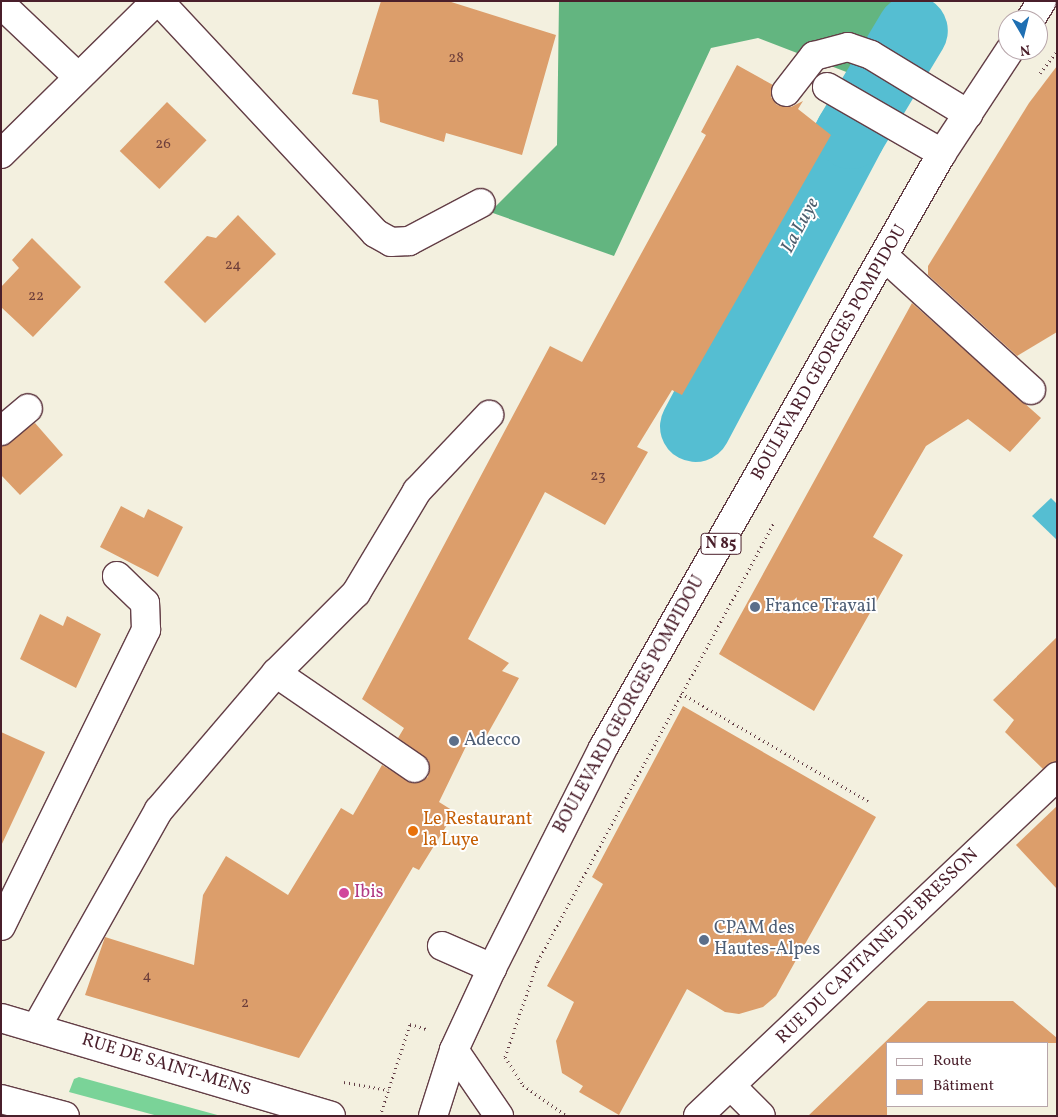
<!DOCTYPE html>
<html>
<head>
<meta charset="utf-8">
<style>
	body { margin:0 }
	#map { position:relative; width:1058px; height:1117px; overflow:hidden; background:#f3f0df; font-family:Vollkorn,serif }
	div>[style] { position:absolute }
	.green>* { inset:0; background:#7ad398 }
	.forest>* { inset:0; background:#63b580 }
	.water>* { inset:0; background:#55bed2 }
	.river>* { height:71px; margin:-35.5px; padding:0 35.5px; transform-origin:35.5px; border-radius:35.5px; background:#55bed2 }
	.building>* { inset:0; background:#dc9e6b; transform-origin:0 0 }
	.path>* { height:3px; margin-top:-1.5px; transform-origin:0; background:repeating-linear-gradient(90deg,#633e46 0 1px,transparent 0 5px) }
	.roads { filter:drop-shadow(1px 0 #633e46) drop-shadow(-1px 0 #633e46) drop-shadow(0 1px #633e46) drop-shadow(0 -1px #633e46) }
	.minor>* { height:28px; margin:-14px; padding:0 14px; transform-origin:14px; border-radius:14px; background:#fff }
	.major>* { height:28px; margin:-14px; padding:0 14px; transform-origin:14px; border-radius:14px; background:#fff }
	.dots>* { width:14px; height:14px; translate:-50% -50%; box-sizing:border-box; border:2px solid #fff; border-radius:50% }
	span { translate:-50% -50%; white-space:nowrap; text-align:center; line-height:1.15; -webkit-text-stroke:4px #fff; paint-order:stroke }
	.number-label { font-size:15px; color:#6e3f3b }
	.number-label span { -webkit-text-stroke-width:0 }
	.shield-label span { padding:1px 4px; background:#fff; border:1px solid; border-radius:4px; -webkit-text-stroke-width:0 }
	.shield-label { font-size:16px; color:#4a1f2b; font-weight:700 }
	.street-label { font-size:18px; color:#4a1f2b }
	.service-label { font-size:18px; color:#4e5e75 }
	.left { translate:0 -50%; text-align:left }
	.food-label { font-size:18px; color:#c56008 }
	.hotel-label { font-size:18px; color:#b23c85 }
	.water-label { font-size:19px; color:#4e5f6e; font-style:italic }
	.frame { position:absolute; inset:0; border:2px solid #4a1f2b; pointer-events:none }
	.legend { position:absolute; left:886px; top:1042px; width:162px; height:65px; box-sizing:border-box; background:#fff; border:1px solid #b7a5aa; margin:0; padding:6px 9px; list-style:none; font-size:15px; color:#4a1f2b }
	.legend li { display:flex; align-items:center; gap:10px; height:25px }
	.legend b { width:25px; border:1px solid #b7a5aa }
	.north { position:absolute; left:998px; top:10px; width:50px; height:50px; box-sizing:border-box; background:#fff; border:1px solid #b7a5aa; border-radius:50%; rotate:172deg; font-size:14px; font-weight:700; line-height:20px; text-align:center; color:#4a1f2b }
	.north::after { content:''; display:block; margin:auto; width:18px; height:22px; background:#1f6fb2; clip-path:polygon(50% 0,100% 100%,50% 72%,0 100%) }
</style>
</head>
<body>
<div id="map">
	<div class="green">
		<i style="clip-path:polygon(79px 1077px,221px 1116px,158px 1116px,69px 1092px,74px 1079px)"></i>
	</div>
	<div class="forest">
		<i style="clip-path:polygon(559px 1px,914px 1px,849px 73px,758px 38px,711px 48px,614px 256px,490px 212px,557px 145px)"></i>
	</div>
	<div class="water">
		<i style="clip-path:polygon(1051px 498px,1057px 504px,1057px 540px,1032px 516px)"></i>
	</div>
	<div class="river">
		<i style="left:695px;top:426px;width:331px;rotate:-62.1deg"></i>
		<i style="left:850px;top:133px;width:120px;rotate:-59deg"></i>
	</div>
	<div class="building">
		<i style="clip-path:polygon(381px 1px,448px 1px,556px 35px,522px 155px,446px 133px,444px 142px,380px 122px,378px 100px,352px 94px)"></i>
		<i style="clip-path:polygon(737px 65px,773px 85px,771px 97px,777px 105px,791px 107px,803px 101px,798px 109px,831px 135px,682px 395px,672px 390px,637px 447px,648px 452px,605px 525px,545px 492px,468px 639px,509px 663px,502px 671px,519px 678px,483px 742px,471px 736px,439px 802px,455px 812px,419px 870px,413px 867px,299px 1058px,85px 995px,105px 937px,194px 965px,203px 895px,226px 856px,288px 895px,341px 808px,353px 815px,382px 765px,413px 783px,428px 777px,429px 761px,398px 738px,404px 728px,362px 699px,550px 346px,582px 362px,706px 135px,701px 132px)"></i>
		<i style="clip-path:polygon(1057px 66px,1057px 332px,1017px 356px,928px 275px,928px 266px,1029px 103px)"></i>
		<i style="left:167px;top:102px;width:55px;height:68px;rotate:44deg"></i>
		<i style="clip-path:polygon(238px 215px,276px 254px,205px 323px,164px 282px,207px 236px,216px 238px)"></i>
		<i style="clip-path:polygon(32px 238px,81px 287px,33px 337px,1px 307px,1px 287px,19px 268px,12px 260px)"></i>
		<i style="clip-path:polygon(912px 303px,1041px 418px,1010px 452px,968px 419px,926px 446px,873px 537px,903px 555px,814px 711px,719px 654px)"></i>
		<i style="clip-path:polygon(35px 423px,63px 455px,20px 495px,1px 475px,1px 446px)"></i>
		<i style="clip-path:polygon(121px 506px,144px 518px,148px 509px,183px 527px,158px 577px,100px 547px)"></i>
		<i style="clip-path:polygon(40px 614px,63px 626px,67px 616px,101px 634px,76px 688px,20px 659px)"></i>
		<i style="clip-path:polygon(1057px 637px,1057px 762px,1043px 769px,1005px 732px,1014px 720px,993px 700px)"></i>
		<i style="clip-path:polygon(683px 706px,876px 817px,776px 996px,763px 1007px,739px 1014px,725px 1012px,687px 989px,619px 1115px,579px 1092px,583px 1086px,562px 1073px,556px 1041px,574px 1002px,547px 986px,603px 884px,592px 877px)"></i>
		<i style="clip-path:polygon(1px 732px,45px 752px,1px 846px)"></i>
		<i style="clip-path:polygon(1057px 806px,1057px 889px,1016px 845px)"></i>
		<i style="clip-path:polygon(928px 1001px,1013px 1001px,1057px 1038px,1057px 1043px,887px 1043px,887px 1116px,808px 1116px)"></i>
	</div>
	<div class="path">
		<i style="left:1040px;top:73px;width:28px;rotate:-52deg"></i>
		<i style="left:681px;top:693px;width:216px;rotate:30deg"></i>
		<i style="left:505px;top:1057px;width:102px;rotate:-71deg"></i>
		<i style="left:538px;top:961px;width:498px;rotate:-61.7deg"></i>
		<i style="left:505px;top:1057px;width:33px;rotate:57deg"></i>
		<i style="left:523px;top:1085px;width:54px;rotate:35.2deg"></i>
		<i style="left:344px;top:1082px;width:45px;rotate:10.3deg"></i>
		<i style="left:380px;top:1116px;width:97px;rotate:-71.9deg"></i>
		<i style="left:410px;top:1024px;width:17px;rotate:17deg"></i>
	</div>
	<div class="roads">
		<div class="minor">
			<i style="left:159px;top:1px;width:317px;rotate:47deg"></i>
			<i style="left:375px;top:233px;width:18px;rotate:29deg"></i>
			<i style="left:391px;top:242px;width:18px;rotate:-3deg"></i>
			<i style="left:409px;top:241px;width:81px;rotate:-27.8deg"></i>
			<i style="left:1px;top:4px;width:106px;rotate:43.5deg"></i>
			<i style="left:827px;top:87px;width:133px;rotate:29.9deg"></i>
			<i style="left:786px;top:92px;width:46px;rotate:-52.1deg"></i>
			<i style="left:814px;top:56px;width:35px;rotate:-15deg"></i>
			<i style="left:848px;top:47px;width:24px;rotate:19deg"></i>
			<i style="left:871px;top:55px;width:114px;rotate:31.3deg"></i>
			<i style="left:1px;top:154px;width:218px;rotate:-44.6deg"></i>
			<i style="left:886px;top:258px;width:196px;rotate:42.3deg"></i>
			<i style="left:1px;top:431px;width:35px;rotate:-40deg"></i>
			<i style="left:276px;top:673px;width:168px;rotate:34.4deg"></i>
			<i style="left:1px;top:926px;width:330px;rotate:-63.9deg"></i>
			<i style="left:146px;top:630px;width:27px;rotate:-92deg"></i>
			<i style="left:145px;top:603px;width:39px;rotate:-136deg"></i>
			<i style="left:442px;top:946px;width:55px;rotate:23.7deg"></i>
			<i style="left:1px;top:1018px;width:344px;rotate:16.5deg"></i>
			<i style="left:36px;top:1028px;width:250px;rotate:-60.6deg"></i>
			<i style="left:159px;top:810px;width:180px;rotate:-49.5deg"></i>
			<i style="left:276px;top:673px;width:113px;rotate:-45deg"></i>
			<i style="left:356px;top:593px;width:119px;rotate:-59.1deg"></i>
			<i style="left:417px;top:491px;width:105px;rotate:-46.5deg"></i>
			<i style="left:454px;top:1050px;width:80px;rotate:55.7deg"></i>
			<i style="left:731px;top:1086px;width:42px;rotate:45deg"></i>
			<i style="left:1px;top:1099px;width:66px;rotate:14.9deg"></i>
			<i style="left:698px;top:1116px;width:494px;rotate:-43.4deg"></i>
		</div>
		<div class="major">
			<i style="left:1030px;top:20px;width:22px;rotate:-58deg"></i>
			<i style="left:433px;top:1116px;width:69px;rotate:-72.3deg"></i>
			<i style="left:454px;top:1050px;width:90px;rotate:-65.1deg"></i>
			<i style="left:492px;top:968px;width:246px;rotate:-63.2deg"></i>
			<i style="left:603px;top:748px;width:685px;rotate:-60.33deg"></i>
			<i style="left:942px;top:153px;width:123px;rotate:-56.6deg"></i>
		</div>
	</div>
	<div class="dots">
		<i style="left:755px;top:607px;background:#5c6f8a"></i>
		<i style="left:454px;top:741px;background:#5c6f8a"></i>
		<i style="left:413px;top:831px;background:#e8710a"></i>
		<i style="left:344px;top:893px;background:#d1479c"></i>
		<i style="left:704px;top:940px;background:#5c6f8a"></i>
	</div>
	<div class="number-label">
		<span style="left:456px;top:59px">28</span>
		<span style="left:163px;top:145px">26</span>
		<span style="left:233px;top:266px">24</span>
		<span style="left:36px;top:297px">22</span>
		<span style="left:598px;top:477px">23</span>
		<span style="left:147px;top:977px">4</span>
		<span style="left:245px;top:1004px">2</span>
	</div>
	<div class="shield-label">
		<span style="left:721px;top:544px">N 85</span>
	</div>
	<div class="street-label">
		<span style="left:830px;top:353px;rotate:-60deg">BOULEVARD GEORGES POMPIDOU</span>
		<span style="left:630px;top:705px;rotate:-61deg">BOULEVARD GEORGES POMPIDOU</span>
		<span style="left:878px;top:947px;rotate:-44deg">RUE DU CAPITAINE DE BRESSON</span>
		<span style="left:166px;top:1066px;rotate:17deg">RUE DE SAINT-MENS</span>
	</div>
	<div class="service-label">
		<span class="left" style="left:765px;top:607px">France Travail</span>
		<span class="left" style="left:464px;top:741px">Adecco</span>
		<span class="left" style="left:714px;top:940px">CPAM des<br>Hautes-Alpes</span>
	</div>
	<div class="food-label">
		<span class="left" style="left:423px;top:831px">Le Restaurant<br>la Luye</span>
	</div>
	<div class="hotel-label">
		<span class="left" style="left:354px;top:893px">Ibis</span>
	</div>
	<div class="water-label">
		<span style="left:801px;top:226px;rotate:-62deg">La Luye</span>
	</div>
	<div class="frame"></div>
	<ul class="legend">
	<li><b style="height:6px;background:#fff"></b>Route</li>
	<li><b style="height:14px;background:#dc9e6b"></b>Bâtiment</li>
	</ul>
	<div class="north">N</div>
</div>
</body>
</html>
